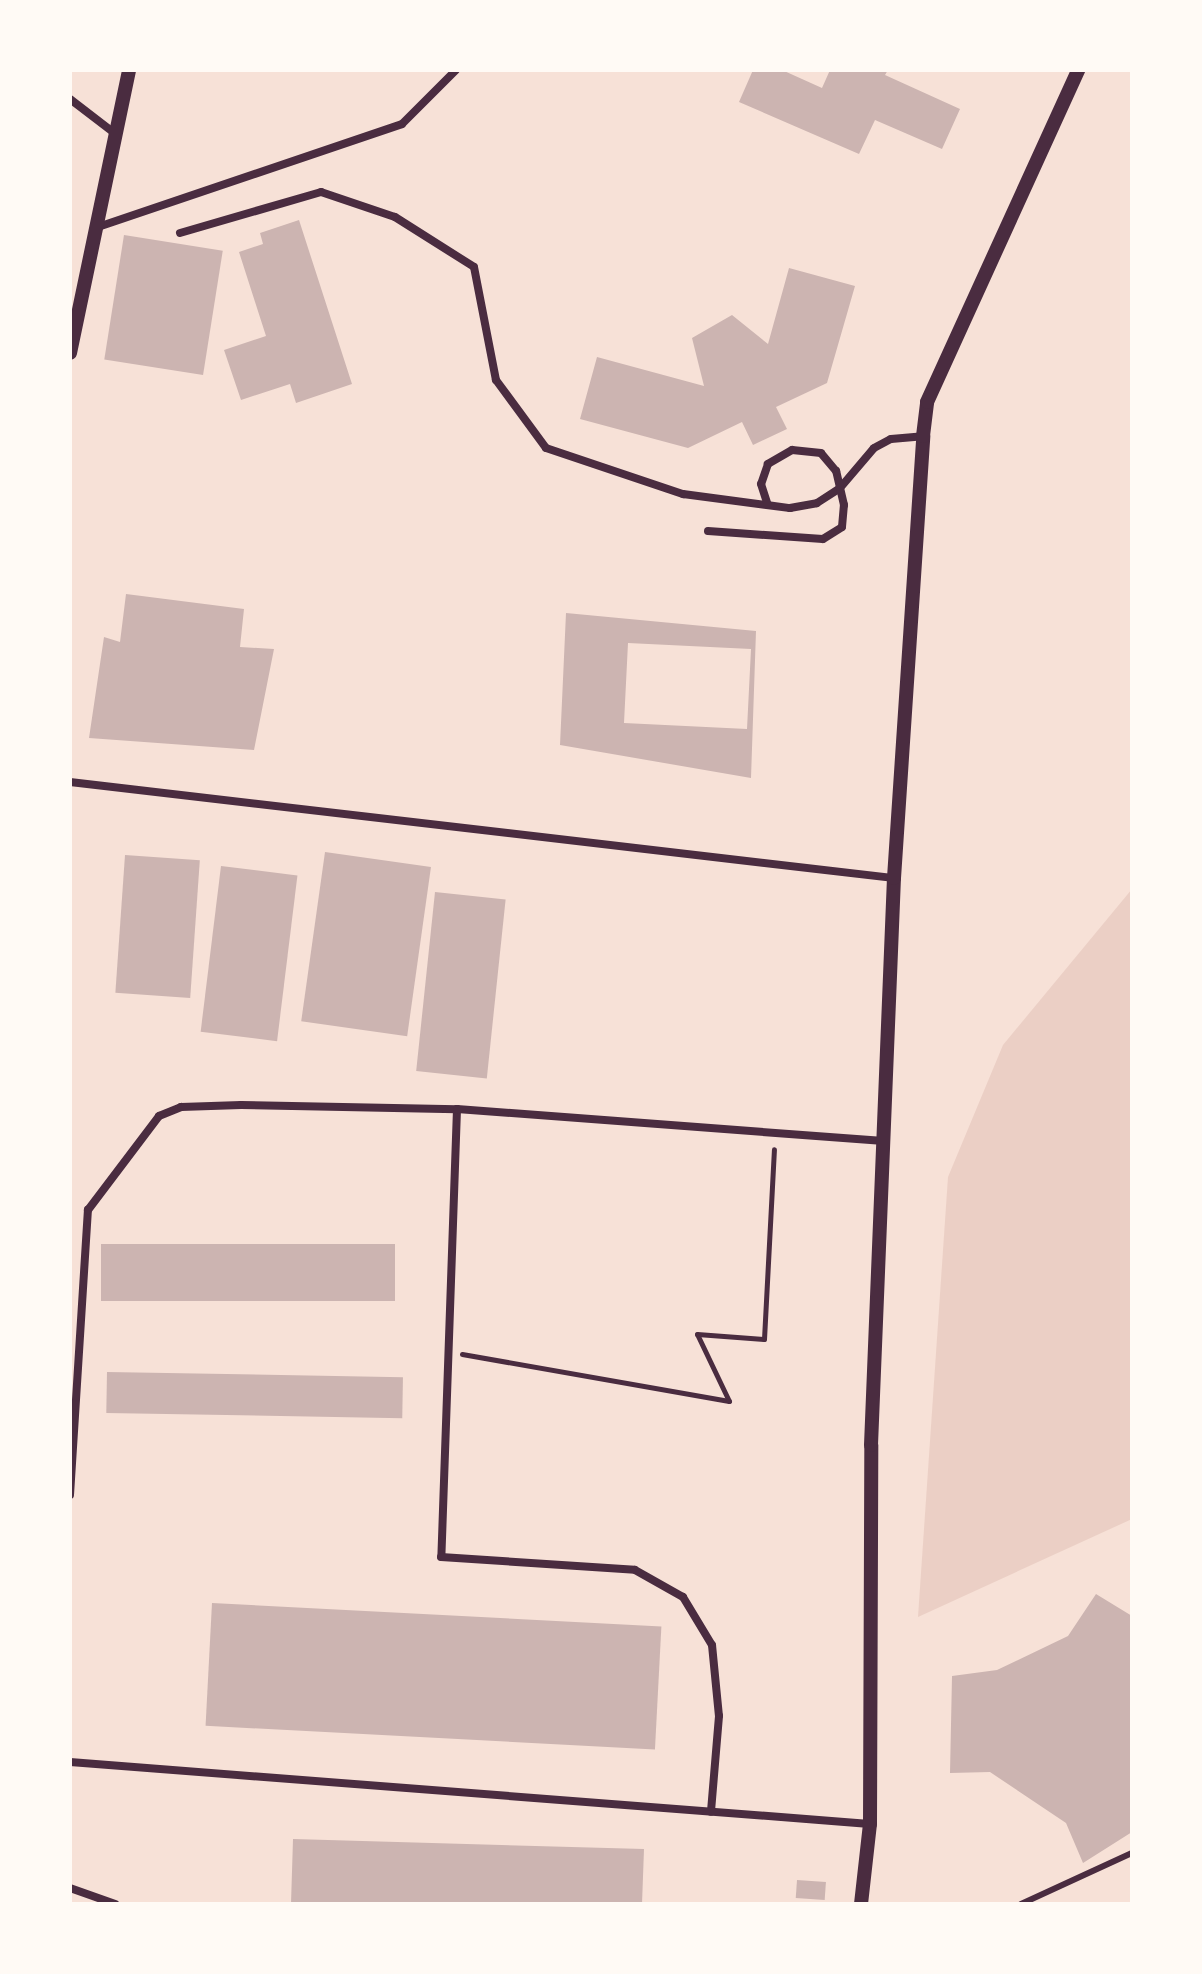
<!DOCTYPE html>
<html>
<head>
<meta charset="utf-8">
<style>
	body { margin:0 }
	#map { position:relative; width:1202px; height:1974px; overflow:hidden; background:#f7e1d7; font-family:Lora,serif }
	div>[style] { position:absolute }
	.green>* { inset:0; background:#ebcfc5 }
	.building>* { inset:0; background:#ccb4b1; transform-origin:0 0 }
	.path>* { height:5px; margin:-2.5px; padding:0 2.5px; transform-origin:2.5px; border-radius:2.5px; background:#4a2c40 }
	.service>* { height:6px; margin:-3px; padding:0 3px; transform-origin:3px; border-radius:3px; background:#4a2c40 }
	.minor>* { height:8px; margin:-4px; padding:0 4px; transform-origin:4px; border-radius:4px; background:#4a2c40 }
	.tertiary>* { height:14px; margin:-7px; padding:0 7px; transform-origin:7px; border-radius:7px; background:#4a2c40 }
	span { translate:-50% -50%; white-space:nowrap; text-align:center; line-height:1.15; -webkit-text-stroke:6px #fffaf5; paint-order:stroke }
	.frame { position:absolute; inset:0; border:72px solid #fffaf5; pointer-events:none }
</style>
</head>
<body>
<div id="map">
	<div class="green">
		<i style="clip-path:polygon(1132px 889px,1132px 1519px,918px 1617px,948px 1177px,1003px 1045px)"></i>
	</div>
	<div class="building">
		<i style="clip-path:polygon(753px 70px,782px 70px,822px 88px,830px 70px,888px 70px,885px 75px,960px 109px,942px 149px,875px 120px,859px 154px,739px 102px)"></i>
		<i style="clip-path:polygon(299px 220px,352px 384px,296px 403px,290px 384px,241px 400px,224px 350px,266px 336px,239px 252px,263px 244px,260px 233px)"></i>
		<i style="left:124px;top:235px;width:100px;height:126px;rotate:9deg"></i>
		<i style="clip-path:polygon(789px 268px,855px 286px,827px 383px,776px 407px,787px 429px,753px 445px,742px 422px,688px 448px,580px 419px,597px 357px,704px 386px,692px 338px,732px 315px,768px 344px)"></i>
		<i style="clip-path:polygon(126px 594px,244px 609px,240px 647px,274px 649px,254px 750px,89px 738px,104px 637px,120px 642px)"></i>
		<i style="clip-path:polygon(evenodd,566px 613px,756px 631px,751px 778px,560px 745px,566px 613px,628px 643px,751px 649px,747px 729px,624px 723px,628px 643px)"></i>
		<i style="left:325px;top:852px;width:107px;height:171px;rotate:8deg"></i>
		<i style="left:125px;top:855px;width:75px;height:138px;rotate:4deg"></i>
		<i style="left:221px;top:866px;width:77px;height:167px;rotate:7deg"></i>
		<i style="left:435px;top:892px;width:71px;height:180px;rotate:6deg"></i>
		<i style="left:101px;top:1244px;width:294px;height:57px"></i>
		<i style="left:107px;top:1372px;width:296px;height:41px;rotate:1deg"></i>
		<i style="clip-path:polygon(1096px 1594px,1132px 1616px,1132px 1832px,1083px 1863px,1066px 1823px,990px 1772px,950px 1773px,952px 1676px,997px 1670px,1068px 1636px)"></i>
		<i style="left:212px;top:1603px;width:450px;height:123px;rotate:3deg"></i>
		<i style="clip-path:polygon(293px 1839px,644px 1849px,642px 1904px,291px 1904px)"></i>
		<i style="left:797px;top:1880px;width:29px;height:18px;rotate:4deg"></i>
	</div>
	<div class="path">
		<i style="left:462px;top:1354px;width:271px;rotate:10deg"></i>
		<i style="left:729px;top:1401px;width:74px;rotate:-115.5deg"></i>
		<i style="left:697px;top:1334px;width:67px;rotate:4.3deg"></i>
		<i style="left:764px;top:1339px;width:190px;rotate:-87deg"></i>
	</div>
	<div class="service">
		<i style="left:1021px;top:1904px;width:122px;rotate:-24.7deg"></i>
	</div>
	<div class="minor">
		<i style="left:70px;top:99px;width:54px;rotate:37.5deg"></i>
		<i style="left:95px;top:228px;width:324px;rotate:-18.7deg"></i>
		<i style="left:402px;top:124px;width:76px;rotate:-45deg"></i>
		<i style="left:180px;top:233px;width:147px;rotate:-16.2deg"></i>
		<i style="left:321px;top:192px;width:78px;rotate:18.7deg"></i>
		<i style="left:395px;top:217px;width:93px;rotate:32.3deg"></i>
		<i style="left:474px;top:267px;width:115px;rotate:79deg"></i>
		<i style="left:496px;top:380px;width:84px;rotate:53.7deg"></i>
		<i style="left:546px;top:448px;width:145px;rotate:18.6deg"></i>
		<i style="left:683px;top:494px;width:108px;rotate:7.5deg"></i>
		<i style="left:790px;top:508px;width:27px;rotate:-10deg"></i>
		<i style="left:817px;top:503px;width:27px;rotate:-33deg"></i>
		<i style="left:840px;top:488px;width:52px;rotate:-49.6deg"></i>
		<i style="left:874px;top:448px;width:19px;rotate:-28deg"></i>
		<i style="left:891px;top:439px;width:32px;rotate:-5deg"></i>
		<i style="left:708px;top:531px;width:115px;rotate:4deg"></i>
		<i style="left:823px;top:539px;width:22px;rotate:-32deg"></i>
		<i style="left:842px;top:527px;width:22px;rotate:-85deg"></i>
		<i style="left:844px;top:505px;width:35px;rotate:-103deg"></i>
		<i style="left:836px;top:471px;width:23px;rotate:-130deg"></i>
		<i style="left:821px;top:453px;width:29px;rotate:-174deg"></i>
		<i style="left:792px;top:450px;width:28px;rotate:150deg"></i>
		<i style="left:768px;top:464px;width:21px;rotate:109deg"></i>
		<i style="left:761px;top:484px;width:22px;rotate:72deg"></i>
		<i style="left:70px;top:782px;width:830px;rotate:6.65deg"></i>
		<i style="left:457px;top:1109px;width:448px;rotate:92deg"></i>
		<i style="left:441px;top:1557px;width:194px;rotate:3.8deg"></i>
		<i style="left:635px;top:1570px;width:55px;rotate:29.4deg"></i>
		<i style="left:683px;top:1597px;width:56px;rotate:58.9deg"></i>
		<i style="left:712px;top:1645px;width:71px;rotate:84.4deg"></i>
		<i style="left:719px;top:1716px;width:96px;rotate:94.8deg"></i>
		<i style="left:70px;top:1495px;width:286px;rotate:-86.4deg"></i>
		<i style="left:88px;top:1210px;width:118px;rotate:-52.9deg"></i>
		<i style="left:159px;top:1116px;width:24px;rotate:-22deg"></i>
		<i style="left:181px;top:1107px;width:60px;rotate:-1.9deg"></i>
		<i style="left:241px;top:1105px;width:216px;rotate:1.1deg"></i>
		<i style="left:457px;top:1109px;width:428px;rotate:4.3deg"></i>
		<i style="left:70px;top:1762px;width:802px;rotate:4.43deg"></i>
		<i style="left:70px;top:1888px;width:48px;rotate:19.6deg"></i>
	</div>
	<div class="tertiary">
		<i style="left:70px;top:353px;width:289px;rotate:-78.2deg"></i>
		<i style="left:861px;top:1904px;width:81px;rotate:-83.6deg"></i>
		<i style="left:870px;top:1824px;width:379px;rotate:-89.8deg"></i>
		<i style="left:871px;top:1445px;width:567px;rotate:-87.68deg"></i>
		<i style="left:894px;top:878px;width:443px;rotate:-86.2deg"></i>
		<i style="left:923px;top:436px;width:34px;rotate:-83deg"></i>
		<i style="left:927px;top:402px;width:365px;rotate:-65.5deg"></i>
	</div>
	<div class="frame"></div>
</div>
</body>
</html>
